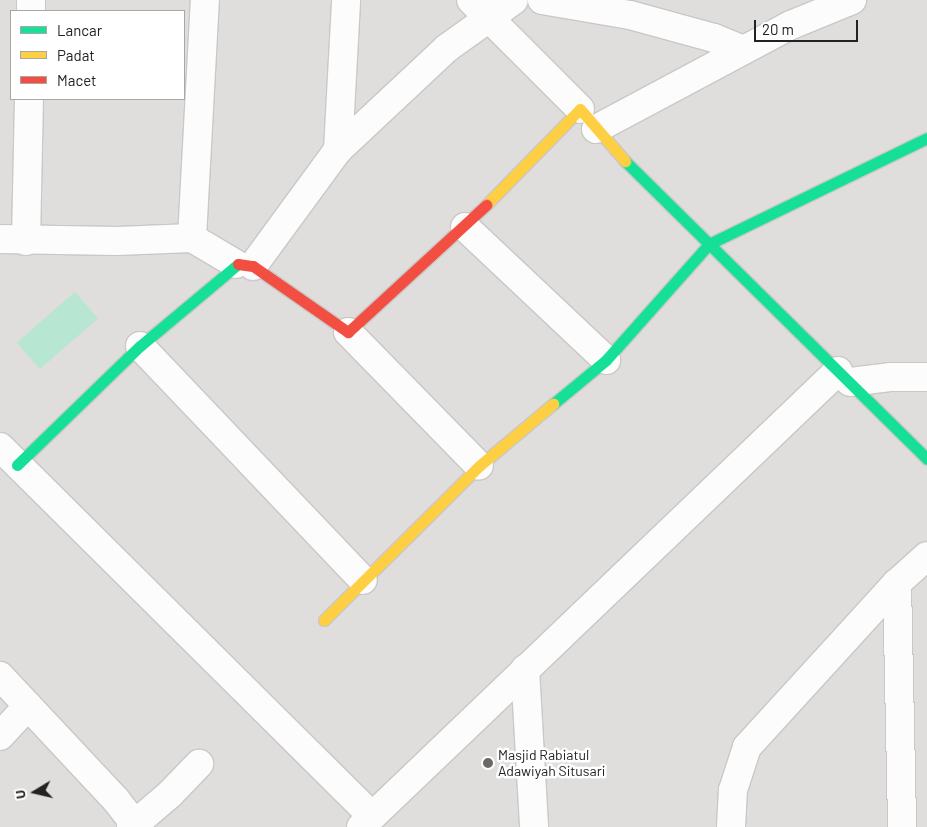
<!DOCTYPE html>
<html>
<head>
<meta charset="utf-8">
<style>
	body { margin:0 }
	#map { position:relative; width:927px; height:827px; overflow:hidden; background:#f0eeeb; font-family:Barlow,sans-serif }
	div>[style] { position:absolute }
	.residential>* { inset:0; background:#dfdedc }
	.pitch>* { inset:0; background:#b7e6d2; transform-origin:0 0 }
	.roads { filter:drop-shadow(1px 0 #c9c8c7) drop-shadow(-1px 0 #c9c8c7) drop-shadow(0 1px #c9c8c7) drop-shadow(0 -1px #c9c8c7) }
	.street>* { height:28px; margin:-14px; padding:0 14px; transform-origin:14px; border-radius:14px; background:#fdfcfc }
	.fast>* { height:11px; margin:-5.5px; padding:0 5.5px; transform-origin:5.5px; border-radius:5.5px; background:#16e098 }
	.slow>* { height:11px; margin:-5.5px; padding:0 5.5px; transform-origin:5.5px; border-radius:5.5px; background:#ffcf43 }
	.jam>* { height:11px; margin:-5.5px; padding:0 5.5px; transform-origin:5.5px; border-radius:5.5px; background:#f24e42 }
	.dots>* { width:14px; height:14px; translate:-50% -50%; box-sizing:border-box; border:2px solid #fff; border-radius:50% }
	span { translate:-50% -50%; white-space:nowrap; text-align:center; line-height:1.15; -webkit-text-stroke:5px #fff; paint-order:stroke }
	.poi-label { font-size:14px; color:#222 }
	.left { translate:0 -50%; text-align:left }
	.legend { position:absolute; left:10px; top:10px; width:175px; height:90px; box-sizing:border-box; background:#fff; border:1px solid #a7a7a7; margin:0; padding:6px 9px; list-style:none; font-size:15px; color:#222 }
	.legend li { display:flex; align-items:center; gap:10px; height:25px }
	.legend b { width:25px; border:1px solid #a7a7a7 }
	.north { position:absolute; left:10px; top:767px; width:50px; height:50px; -webkit-text-stroke:4px #fff; paint-order:stroke; rotate:261deg; font-size:14px; font-weight:700; line-height:20px; text-align:center; color:#222 }
	.north::after { content:''; display:block; margin:auto; width:18px; height:22px; background:#222; clip-path:polygon(50% 0,100% 100%,50% 72%,0 100%) }
	.scale { position:absolute; left:754px; top:20px; width:104px; height:22px; box-sizing:border-box; border:2px solid #222; border-top:0; padding-left:6px; font-size:15px; line-height:18px; white-space:nowrap; color:#222; -webkit-text-stroke:4px #fff; paint-order:stroke }
</style>
</head>
<body>
<div id="map">
	<div class="residential">
		<i style="clip-path:polygon(evenodd,0 0,927px 0,927px 827px,0 827px,0 0,11px 11px,184px 11px,184px 99px,11px 99px,11px 11px)"></i>
	</div>
	<div class="pitch">
		<i style="left:75px;top:292px;width:35px;height:77px;rotate:49deg"></i>
	</div>
	<div class="roads">
		<div class="street">
			<i style="left:471px;top:0;width:154px;rotate:45deg"></i>
			<i style="left:542px;top:0;width:89px;rotate:9.7deg"></i>
			<i style="left:630px;top:15px;width:87px;rotate:15.3deg"></i>
			<i style="left:714px;top:38px;width:31px;rotate:22deg"></i>
			<i style="left:31px;top:11px;width:11px;rotate:-90deg"></i>
			<i style="left:596px;top:129px;width:221px;rotate:-28.1deg"></i>
			<i style="left:791px;top:25px;width:66px;rotate:-22.3deg"></i>
			<i style="left:338px;top:150px;width:150px;rotate:-86.9deg"></i>
			<i style="left:465px;top:227px;width:194px;rotate:43.3deg"></i>
			<i style="left:192px;top:238px;width:238px;rotate:-86.9deg"></i>
			<i style="left:0;top:239px;width:117px;rotate:1deg"></i>
			<i style="left:117px;top:241px;width:75px;rotate:-2.3deg"></i>
			<i style="left:192px;top:238px;width:51px;rotate:30.6deg"></i>
			<i style="left:26px;top:241px;width:142px;rotate:-88.8deg"></i>
			<i style="left:253px;top:266px;width:144px;rotate:-53.8deg"></i>
			<i style="left:338px;top:150px;width:149px;rotate:-43.1deg"></i>
			<i style="left:447px;top:48px;width:82px;rotate:-35.6deg"></i>
			<i style="left:348px;top:332px;width:187px;rotate:45.6deg"></i>
			<i style="left:140px;top:346px;width:323px;rotate:46.4deg"></i>
			<i style="left:850px;top:382px;width:40px;rotate:-7.1deg"></i>
			<i style="left:890px;top:377px;width:37px"></i>
			<i style="left:0;top:447px;width:523px;rotate:44.77deg"></i>
			<i style="left:897px;top:583px;width:244px;rotate:88.8deg"></i>
			<i style="left:525px;top:669px;width:158px;rotate:86.7deg"></i>
			<i style="left:0;top:676px;width:170px;rotate:46.9deg"></i>
			<i style="left:116px;top:800px;width:31px;rotate:52deg"></i>
			<i style="left:135px;top:824px;width:5px;rotate:143deg"></i>
			<i style="left:0;top:736px;width:41px;rotate:-47deg"></i>
			<i style="left:135px;top:824px;width:46px;rotate:-40.6deg"></i>
			<i style="left:170px;top:794px;width:42px;rotate:-46deg"></i>
			<i style="left:361px;top:827px;width:660px;rotate:-43.71deg"></i>
			<i style="left:731px;top:827px;width:37px;rotate:-87deg"></i>
			<i style="left:733px;top:790px;width:45px;rotate:-72deg"></i>
			<i style="left:747px;top:747px;width:222px;rotate:-47.6deg"></i>
			<i style="left:897px;top:583px;width:40px;rotate:-42deg"></i>
		</div>
		<div class="fast">
			<i style="left:625px;top:161px;width:424px;rotate:44.6deg"></i>
			<i style="left:553px;top:404px;width:69px;rotate:-39.7deg"></i>
			<i style="left:606px;top:360px;width:155px;rotate:-48.4deg"></i>
			<i style="left:709px;top:244px;width:242px;rotate:-25.9deg"></i>
			<i style="left:17px;top:465px;width:171px;rotate:-44.1deg"></i>
			<i style="left:140px;top:346px;width:128px;rotate:-39.9deg"></i>
		</div>
		<div class="slow">
			<i style="left:486px;top:205px;width:134px;rotate:-45.6deg"></i>
			<i style="left:580px;top:109px;width:69px;rotate:49.1deg"></i>
			<i style="left:324px;top:620px;width:218px;rotate:-44.8deg"></i>
			<i style="left:479px;top:466px;width:97px;rotate:-40deg"></i>
		</div>
		<div class="jam">
			<i style="left:238px;top:264px;width:15px;rotate:8deg"></i>
			<i style="left:253px;top:266px;width:116px;rotate:34.8deg"></i>
			<i style="left:348px;top:332px;width:188px;rotate:-42.6deg"></i>
		</div>
	</div>
	<div class="dots">
		<i style="left:488px;top:763px;background:#6a6968"></i>
	</div>
	<div class="poi-label">
		<span class="left" style="left:498px;top:763px">Masjid Rabiatul<br>Adawiyah Situsari</span>
	</div>
	<ul class="legend">
	<li><b style="height:6px;background:#16e098"></b>Lancar</li>
	<li><b style="height:6px;background:#ffcf43"></b>Padat</li>
	<li><b style="height:6px;background:#f24e42"></b>Macet</li>
	</ul>
	<div class="north">U</div>
	<div class="scale">20 m</div>
</div>
</body>
</html>
